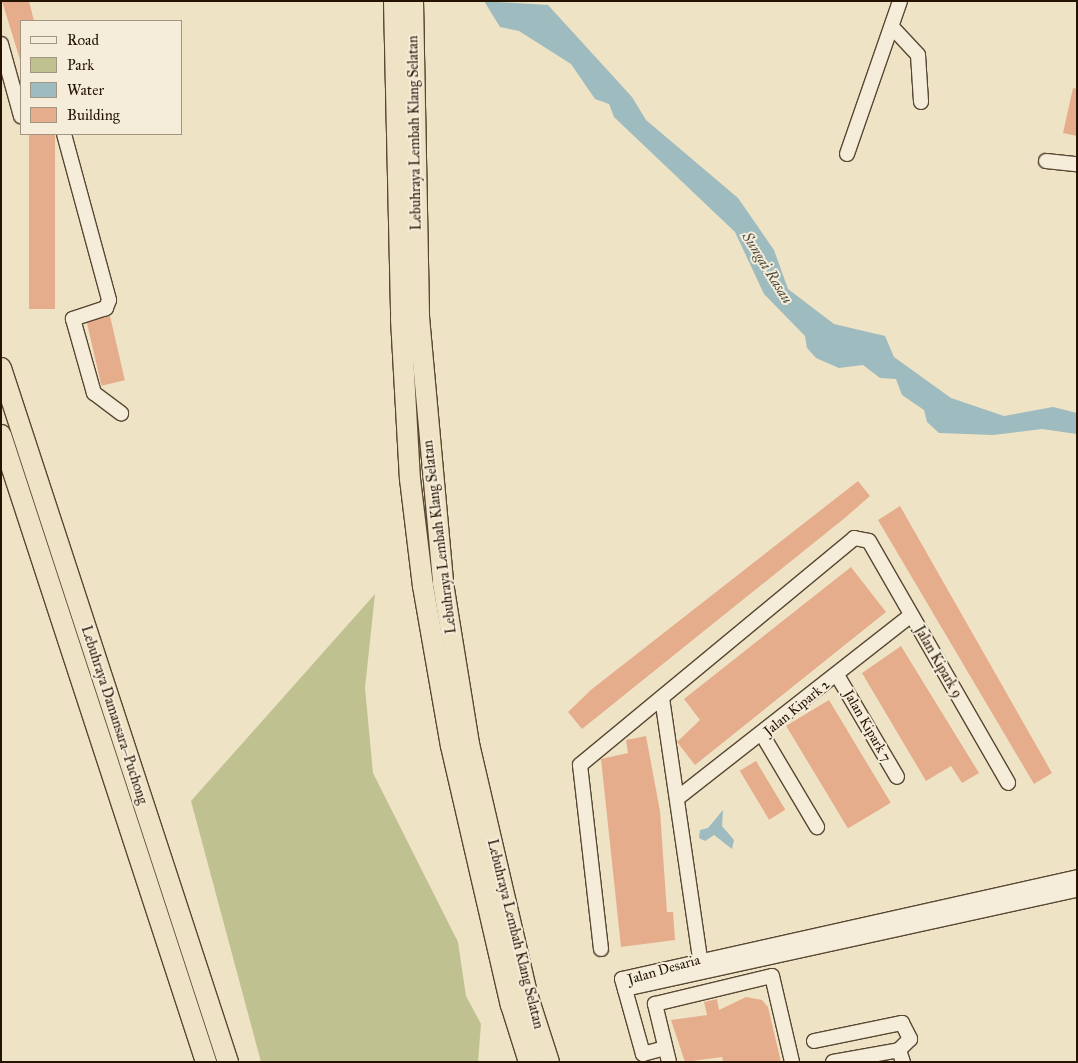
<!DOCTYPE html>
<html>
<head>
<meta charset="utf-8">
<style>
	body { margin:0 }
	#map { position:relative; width:1078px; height:1063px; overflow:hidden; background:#efe3c6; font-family:"IM FELL Great Primer",serif }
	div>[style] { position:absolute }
	.green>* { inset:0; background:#c0c191 }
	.water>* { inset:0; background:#9ebbbf }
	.building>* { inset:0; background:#e6ad8d; transform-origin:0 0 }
	.roads { filter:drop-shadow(1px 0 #584732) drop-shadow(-1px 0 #584732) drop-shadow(0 1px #584732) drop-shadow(0 -1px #584732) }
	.minor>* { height:14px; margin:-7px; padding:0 7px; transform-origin:7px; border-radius:7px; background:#f5edda }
	.highway>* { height:20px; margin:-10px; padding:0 10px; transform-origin:10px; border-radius:10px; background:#efe3c6 }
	span { translate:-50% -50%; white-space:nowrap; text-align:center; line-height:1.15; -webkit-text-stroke:4px #f5edda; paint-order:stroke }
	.street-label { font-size:14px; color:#251300 }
	.water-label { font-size:15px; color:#4f4e43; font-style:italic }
	.frame { position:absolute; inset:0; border:2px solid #251300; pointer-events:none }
	.legend { position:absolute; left:20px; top:20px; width:162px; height:115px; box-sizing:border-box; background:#f5edda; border:1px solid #a29683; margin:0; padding:6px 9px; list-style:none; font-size:15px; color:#251300 }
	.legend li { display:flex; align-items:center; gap:10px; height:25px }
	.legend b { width:25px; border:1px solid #a29683 }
</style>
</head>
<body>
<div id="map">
	<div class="green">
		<i style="clip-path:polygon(375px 594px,365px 688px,373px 773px,458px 942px,466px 996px,481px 1024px,478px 1062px,261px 1062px,191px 801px)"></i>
	</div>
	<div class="water">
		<i style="clip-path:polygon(484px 1px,548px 5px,632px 97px,646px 120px,738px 198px,774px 250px,788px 289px,834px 324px,885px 336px,894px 357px,951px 398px,1004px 416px,1053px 407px,1077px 413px,1077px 434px,1042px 429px,993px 435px,939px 433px,927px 422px,924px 410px,902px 395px,896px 379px,880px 378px,863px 365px,839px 368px,816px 358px,807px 348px,805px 336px,764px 294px,735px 232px,614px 117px,609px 104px,595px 99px,571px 64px,519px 31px,500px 27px)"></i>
		<i style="clip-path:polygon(723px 810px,722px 826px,734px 840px,732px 849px,714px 835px,705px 841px,699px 838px,700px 830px,708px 828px)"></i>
	</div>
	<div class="building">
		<i style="clip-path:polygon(2px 1px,29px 1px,34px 21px,21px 21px,21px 63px)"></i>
		<i style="clip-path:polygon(1073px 88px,1077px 89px,1077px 136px,1063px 133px)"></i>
		<i style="left:29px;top:134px;width:26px;height:175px"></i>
		<i style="left:110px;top:316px;width:66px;height:24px;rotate:77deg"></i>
		<i style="clip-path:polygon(858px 481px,870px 496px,846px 517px,582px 729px,568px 712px,592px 689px)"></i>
		<i style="clip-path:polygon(900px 506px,1052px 773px,1034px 784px,878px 520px)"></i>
		<i style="clip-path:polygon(851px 567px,886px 612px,695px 765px,677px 742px,700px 720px,684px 699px)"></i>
		<i style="clip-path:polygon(901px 646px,979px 773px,962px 783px,951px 766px,926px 781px,862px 673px)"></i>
		<i style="left:829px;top:700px;width:120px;height:50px;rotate:59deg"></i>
		<i style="clip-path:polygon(646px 736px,660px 811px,667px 912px,673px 912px,675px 940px,621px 947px,601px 759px,628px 753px,626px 740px)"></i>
		<i style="left:756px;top:761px;width:57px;height:19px;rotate:59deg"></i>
		<i style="clip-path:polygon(746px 997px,762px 1000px,768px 1007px,781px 1062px,723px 1061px,722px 1057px,685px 1062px,671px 1020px,707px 1015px,704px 1002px,717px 999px,719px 1010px)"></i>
	</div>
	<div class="roads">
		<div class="minor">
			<i style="left:892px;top:27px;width:38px;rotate:47deg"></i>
			<i style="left:918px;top:55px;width:47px;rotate:86.3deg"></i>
			<i style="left:1px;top:44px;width:75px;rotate:74.5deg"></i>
			<i style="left:64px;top:134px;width:172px;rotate:74.8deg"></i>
			<i style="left:109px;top:300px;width:9px;rotate:111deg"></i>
			<i style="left:106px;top:308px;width:35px;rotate:162deg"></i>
			<i style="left:73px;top:319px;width:77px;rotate:74.2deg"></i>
			<i style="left:94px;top:393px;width:34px;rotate:37deg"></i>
			<i style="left:847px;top:154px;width:162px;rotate:-70.9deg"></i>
			<i style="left:1046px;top:161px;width:31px;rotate:6deg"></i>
			<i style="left:837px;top:675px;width:118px;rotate:59.5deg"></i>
			<i style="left:662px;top:698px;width:271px;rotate:81.7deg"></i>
			<i style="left:763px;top:736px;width:106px;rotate:59.3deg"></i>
			<i style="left:679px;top:797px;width:295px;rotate:-38.1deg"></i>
			<i style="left:601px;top:949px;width:185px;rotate:-96.5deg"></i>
			<i style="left:580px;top:765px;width:356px;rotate:-39.6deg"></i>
			<i style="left:854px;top:538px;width:15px;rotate:11deg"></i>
			<i style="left:869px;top:541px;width:279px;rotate:60.1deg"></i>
			<i style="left:625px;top:989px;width:463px;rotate:-12.4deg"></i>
			<i style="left:814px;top:1041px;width:90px;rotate:-11.6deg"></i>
			<i style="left:902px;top:1023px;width:18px;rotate:63deg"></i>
			<i style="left:910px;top:1039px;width:16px;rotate:135deg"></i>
			<i style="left:665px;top:1048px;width:23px;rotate:165deg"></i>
			<i style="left:643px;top:1054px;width:78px;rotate:-105.6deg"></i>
			<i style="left:622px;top:979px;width:466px;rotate:-12.6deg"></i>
			<i style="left:669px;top:1062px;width:60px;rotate:-103.6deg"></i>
			<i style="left:655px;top:1004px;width:120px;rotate:-13.5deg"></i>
			<i style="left:772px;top:976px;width:88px;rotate:76.9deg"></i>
			<i style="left:833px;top:1062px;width:67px;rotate:-10.3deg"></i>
			<i style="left:899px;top:1050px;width:13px;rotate:72deg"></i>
		</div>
		<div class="highway">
			<i style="left:394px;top:1px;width:318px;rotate:88.7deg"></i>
			<i style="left:401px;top:319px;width:160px;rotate:86.8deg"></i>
			<i style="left:410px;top:479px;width:108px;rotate:83.1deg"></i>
			<i style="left:423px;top:586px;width:162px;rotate:80.1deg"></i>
			<i style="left:451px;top:746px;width:266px;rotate:77deg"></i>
			<i style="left:511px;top:1005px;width:60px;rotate:72.5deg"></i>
			<i style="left:413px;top:1px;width:316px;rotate:88.9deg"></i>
			<i style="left:419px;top:317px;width:267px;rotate:84.8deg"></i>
			<i style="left:443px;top:583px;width:163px;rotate:80.8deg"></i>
			<i style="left:469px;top:744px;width:260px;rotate:76.9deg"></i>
			<i style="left:528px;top:997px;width:68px;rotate:72.1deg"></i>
			<i style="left:1px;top:368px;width:730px;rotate:71.89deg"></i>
			<i style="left:1px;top:435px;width:660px;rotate:71.89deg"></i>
		</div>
	</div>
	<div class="street-label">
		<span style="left:415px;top:133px;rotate:-91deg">Lebuhraya Lembah Klang Selatan</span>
		<span style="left:440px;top:537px;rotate:-97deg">Lebuhraya Lembah Klang Selatan</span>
		<span style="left:938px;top:662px;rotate:60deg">Jalan Kipark 9</span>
		<span style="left:797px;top:708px;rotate:-39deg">Jalan Kipark 2</span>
		<span style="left:114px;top:715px;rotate:72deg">Lebuhraya Damansara–Puchong</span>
		<span style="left:867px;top:726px;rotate:60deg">Jalan Kipark 7</span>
		<span style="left:515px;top:934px;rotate:76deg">Lebuhraya Lembah Klang Selatan</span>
		<span style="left:664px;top:970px;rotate:-16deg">Jalan Desaria</span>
	</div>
	<div class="water-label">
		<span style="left:767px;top:268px;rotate:58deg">Sungai Rasau</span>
	</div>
	<div class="frame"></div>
	<ul class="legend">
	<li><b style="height:6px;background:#f5edda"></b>Road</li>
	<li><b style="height:14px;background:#c0c191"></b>Park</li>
	<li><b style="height:14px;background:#9ebbbf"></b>Water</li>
	<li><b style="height:14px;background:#e6ad8d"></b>Building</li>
	</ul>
</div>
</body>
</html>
